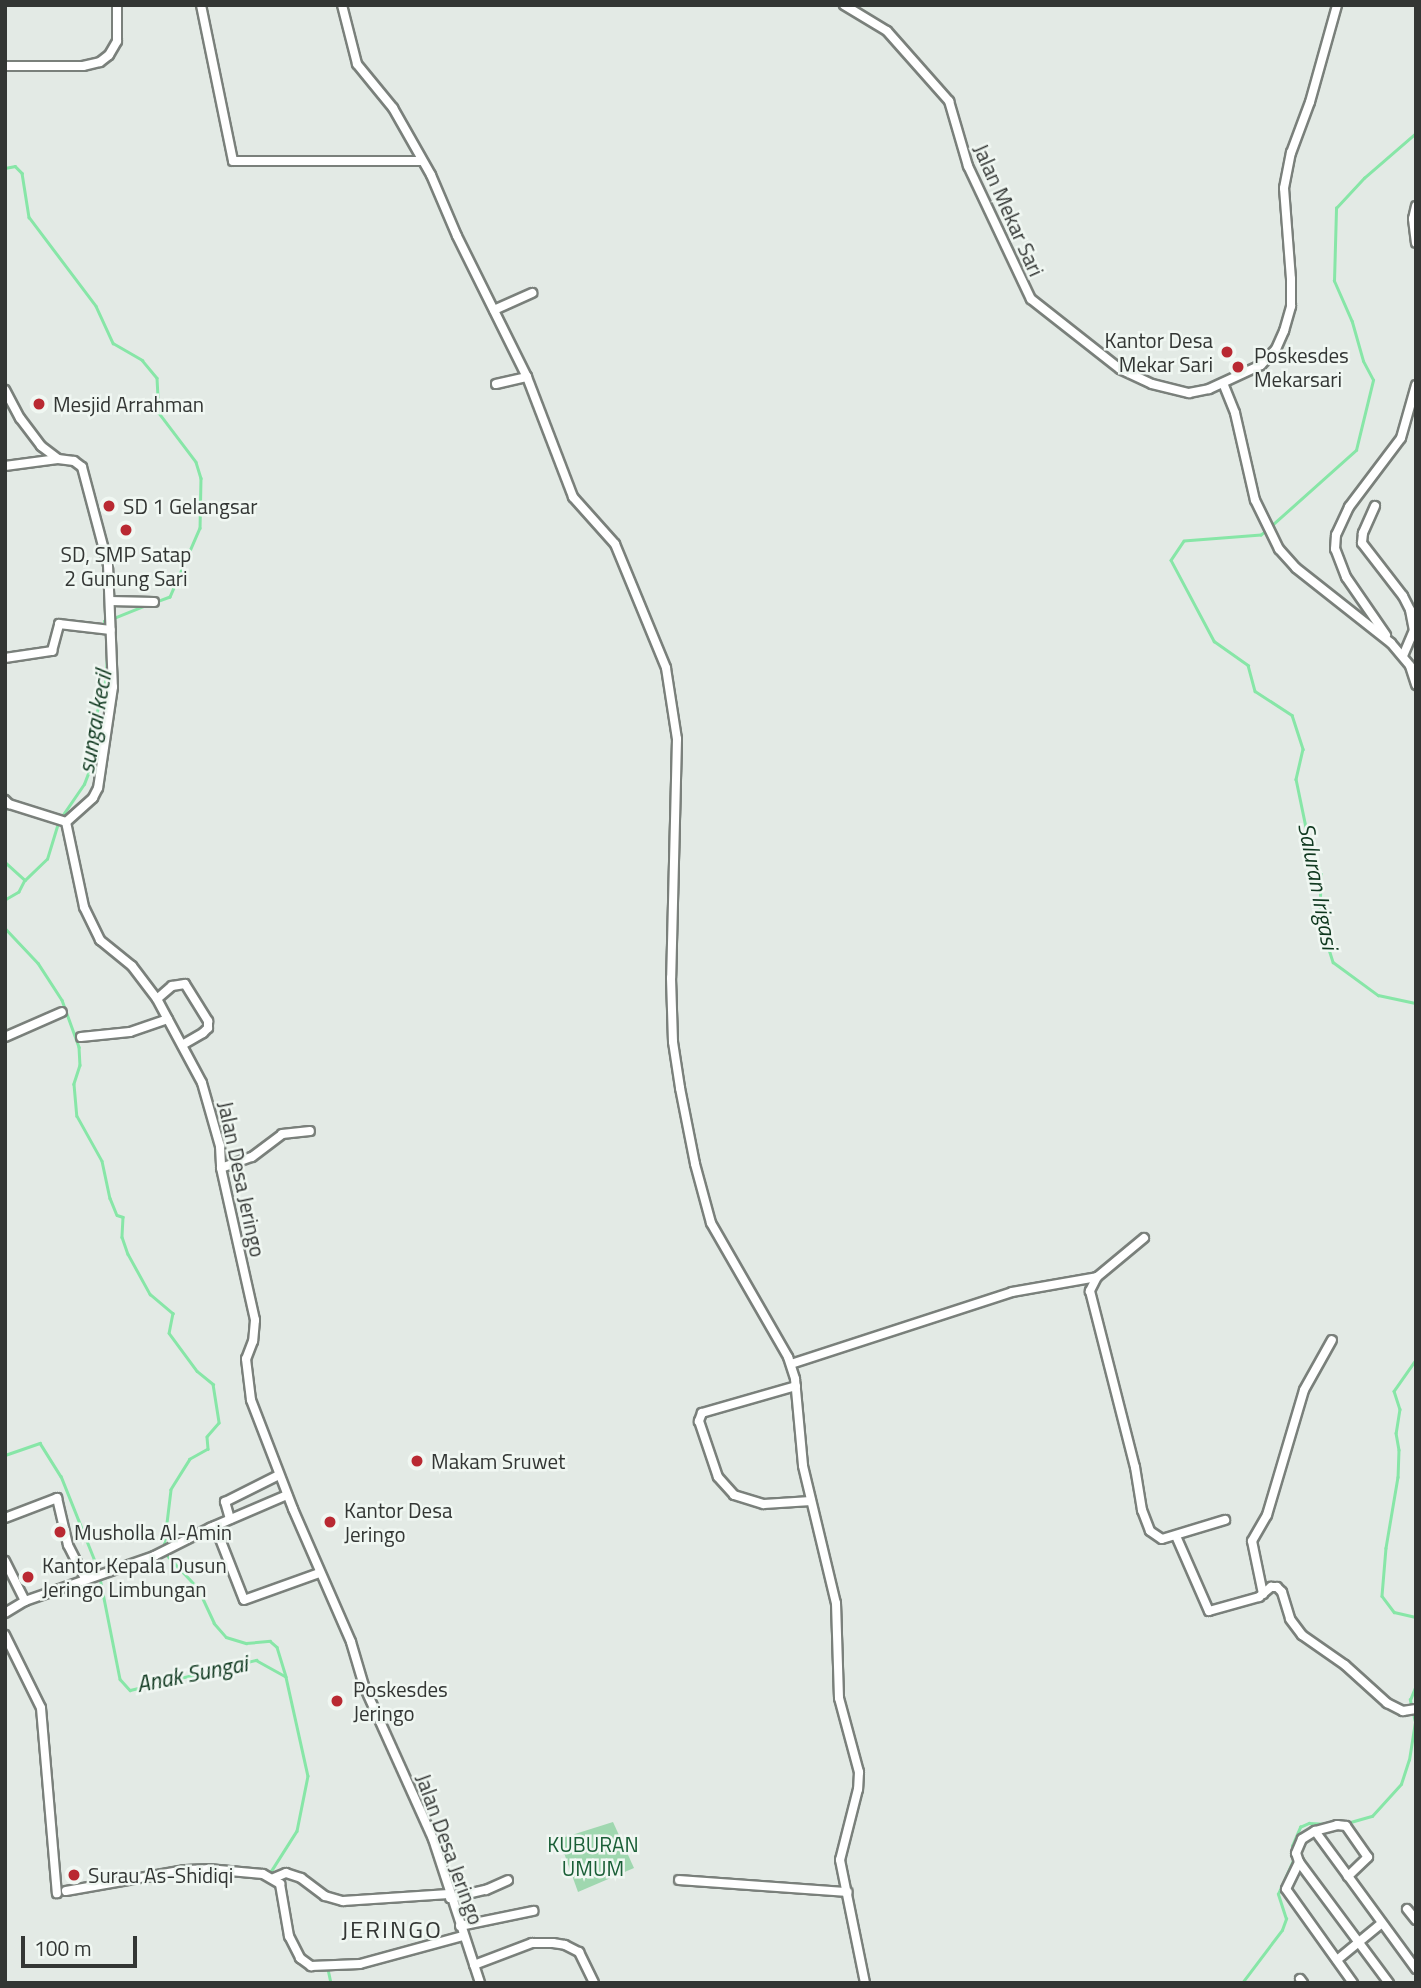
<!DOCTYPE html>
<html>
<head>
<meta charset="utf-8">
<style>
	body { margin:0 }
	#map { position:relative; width:1421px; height:1988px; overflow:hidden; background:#e3eae5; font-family:"Titillium Web",sans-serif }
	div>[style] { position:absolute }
	.green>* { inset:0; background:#9fd7af }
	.stream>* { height:2.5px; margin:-1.25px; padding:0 1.25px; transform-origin:1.25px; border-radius:1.25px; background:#87e6a7 }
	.roads { filter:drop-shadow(2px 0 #7a807b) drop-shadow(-2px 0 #7a807b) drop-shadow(0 2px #7a807b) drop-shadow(0 -2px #7a807b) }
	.minor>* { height:8px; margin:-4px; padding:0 4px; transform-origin:4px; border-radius:4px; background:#fff }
	.dots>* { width:19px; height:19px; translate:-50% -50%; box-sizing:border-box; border:4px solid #f0f7f2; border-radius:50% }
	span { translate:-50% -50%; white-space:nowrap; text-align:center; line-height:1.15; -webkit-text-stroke:5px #f0f7f2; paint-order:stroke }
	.street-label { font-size:21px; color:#333634 }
	.poi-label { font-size:21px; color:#333634 }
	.right { translate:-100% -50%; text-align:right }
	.left { translate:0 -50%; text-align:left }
	.park-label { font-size:21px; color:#195e36 }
	.water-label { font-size:23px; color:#0f381f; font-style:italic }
	.quarter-label { font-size:24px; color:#333634; letter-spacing:2px }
	.frame { position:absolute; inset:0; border:7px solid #333634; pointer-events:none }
	.scale { position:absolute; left:21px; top:1936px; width:116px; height:32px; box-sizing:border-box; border:4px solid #333634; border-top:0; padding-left:9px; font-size:21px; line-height:24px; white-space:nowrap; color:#333634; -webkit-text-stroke:5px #f0f7f2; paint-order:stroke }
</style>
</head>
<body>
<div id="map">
	<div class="green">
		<i style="clip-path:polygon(613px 1822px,634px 1868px,578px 1892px,559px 1839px)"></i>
	</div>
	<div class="stream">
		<i style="left:5px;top:168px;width:10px;rotate:-11deg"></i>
		<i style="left:15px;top:166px;width:10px;rotate:45deg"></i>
		<i style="left:22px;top:173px;width:45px;rotate:81deg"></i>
		<i style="left:29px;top:217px;width:111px;rotate:53deg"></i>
		<i style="left:96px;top:306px;width:41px;rotate:65.3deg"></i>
		<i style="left:113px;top:343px;width:34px;rotate:30deg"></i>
		<i style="left:142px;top:360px;width:23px;rotate:50deg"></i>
		<i style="left:157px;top:378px;width:35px;rotate:87deg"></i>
		<i style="left:159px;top:413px;width:61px;rotate:52.9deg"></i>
		<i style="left:196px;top:462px;width:17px;rotate:73deg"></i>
		<i style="left:201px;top:478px;width:50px;rotate:91.1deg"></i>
		<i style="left:200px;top:528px;width:75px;rotate:113.5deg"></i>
		<i style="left:170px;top:597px;width:15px;rotate:160deg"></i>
		<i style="left:1271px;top:526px;width:114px;rotate:-41.8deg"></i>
		<i style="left:1356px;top:450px;width:72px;rotate:-76.3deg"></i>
		<i style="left:1373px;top:380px;width:21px;rotate:-118deg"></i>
		<i style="left:1363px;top:361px;width:41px;rotate:-105.8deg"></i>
		<i style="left:1352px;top:322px;width:45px;rotate:-113.7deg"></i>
		<i style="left:1334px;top:281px;width:73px;rotate:-88.4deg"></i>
		<i style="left:1336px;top:208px;width:41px;rotate:-47deg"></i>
		<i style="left:1364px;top:178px;width:69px;rotate:-40.9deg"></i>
		<i style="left:1266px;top:531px;width:6px;rotate:141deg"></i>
		<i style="left:1261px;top:535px;width:77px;rotate:175.5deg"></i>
		<i style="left:1184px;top:541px;width:23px;rotate:124deg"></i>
		<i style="left:1171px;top:560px;width:92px;rotate:62deg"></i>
		<i style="left:1214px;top:641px;width:42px;rotate:35.2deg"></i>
		<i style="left:1248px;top:665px;width:27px;rotate:75deg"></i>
		<i style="left:1255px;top:691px;width:44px;rotate:33deg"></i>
		<i style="left:1292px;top:715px;width:36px;rotate:72deg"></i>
		<i style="left:1303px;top:749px;width:31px;rotate:103deg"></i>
		<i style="left:1296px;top:779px;width:54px;rotate:78.3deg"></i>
		<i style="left:1307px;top:832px;width:44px;rotate:71.6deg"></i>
		<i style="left:1321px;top:874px;width:47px;rotate:91.2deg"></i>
		<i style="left:1320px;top:921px;width:43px;rotate:72.4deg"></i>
		<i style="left:1333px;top:962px;width:56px;rotate:36.3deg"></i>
		<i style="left:1378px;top:995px;width:39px;rotate:12deg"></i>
		<i style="left:114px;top:618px;width:35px;rotate:-22deg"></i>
		<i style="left:5px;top:862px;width:27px;rotate:42deg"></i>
		<i style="left:25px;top:880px;width:13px;rotate:117deg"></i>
		<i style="left:19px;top:892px;width:16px;rotate:150deg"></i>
		<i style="left:25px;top:880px;width:30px;rotate:-44deg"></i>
		<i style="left:47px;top:859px;width:39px;rotate:-73deg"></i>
		<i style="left:58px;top:822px;width:46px;rotate:-55.6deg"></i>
		<i style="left:84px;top:784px;width:19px;rotate:-69deg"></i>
		<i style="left:91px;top:766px;width:40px;rotate:-87.1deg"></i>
		<i style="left:93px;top:726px;width:50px;rotate:-74.8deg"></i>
		<i style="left:106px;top:678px;width:36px;rotate:-88deg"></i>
		<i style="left:107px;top:642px;width:21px;rotate:-98deg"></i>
		<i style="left:104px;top:621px;width:3px;rotate:-18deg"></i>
		<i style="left:5px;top:928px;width:48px;rotate:46.7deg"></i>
		<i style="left:38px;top:963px;width:44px;rotate:57deg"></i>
		<i style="left:62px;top:1000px;width:50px;rotate:70.1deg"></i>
		<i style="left:79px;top:1047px;width:18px;rotate:87deg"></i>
		<i style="left:80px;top:1065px;width:20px;rotate:108deg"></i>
		<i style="left:74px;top:1084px;width:32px;rotate:85deg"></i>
		<i style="left:77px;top:1116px;width:51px;rotate:60.9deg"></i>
		<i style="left:102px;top:1161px;width:38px;rotate:78deg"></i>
		<i style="left:110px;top:1198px;width:18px;rotate:68deg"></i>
		<i style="left:117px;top:1215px;width:6px;rotate:18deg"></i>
		<i style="left:123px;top:1217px;width:20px;rotate:93deg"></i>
		<i style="left:122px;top:1237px;width:18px;rotate:71deg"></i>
		<i style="left:128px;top:1254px;width:46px;rotate:61.2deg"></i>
		<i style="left:150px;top:1294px;width:30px;rotate:40deg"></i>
		<i style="left:173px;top:1313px;width:20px;rotate:101deg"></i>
		<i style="left:169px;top:1333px;width:47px;rotate:53.6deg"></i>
		<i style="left:197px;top:1371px;width:21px;rotate:39deg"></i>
		<i style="left:213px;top:1384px;width:39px;rotate:81deg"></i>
		<i style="left:219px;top:1423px;width:18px;rotate:131deg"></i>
		<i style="left:207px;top:1437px;width:12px;rotate:85deg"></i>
		<i style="left:208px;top:1449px;width:21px;rotate:151deg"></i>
		<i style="left:190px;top:1459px;width:36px;rotate:122deg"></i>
		<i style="left:171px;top:1490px;width:58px;rotate:96.9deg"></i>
		<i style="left:1416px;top:1360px;width:38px;rotate:125deg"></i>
		<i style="left:1394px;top:1391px;width:19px;rotate:72deg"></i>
		<i style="left:1400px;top:1409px;width:24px;rotate:99deg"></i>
		<i style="left:1396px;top:1433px;width:17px;rotate:80deg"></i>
		<i style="left:1399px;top:1450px;width:27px;rotate:92deg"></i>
		<i style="left:1398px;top:1477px;width:72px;rotate:99.6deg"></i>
		<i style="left:1386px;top:1548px;width:48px;rotate:94.8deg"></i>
		<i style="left:1382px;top:1596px;width:20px;rotate:53deg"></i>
		<i style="left:1394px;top:1612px;width:23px;rotate:13deg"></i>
		<i style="left:5px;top:1455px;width:37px;rotate:-19deg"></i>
		<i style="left:40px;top:1443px;width:39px;rotate:58deg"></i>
		<i style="left:61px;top:1476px;width:102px;rotate:68.2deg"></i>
		<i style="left:165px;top:1553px;width:48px;rotate:46.7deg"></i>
		<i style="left:198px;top:1588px;width:38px;rotate:65deg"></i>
		<i style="left:214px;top:1623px;width:18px;rotate:49deg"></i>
		<i style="left:226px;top:1637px;width:21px;rotate:17deg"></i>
		<i style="left:246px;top:1643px;width:24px;rotate:-5deg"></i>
		<i style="left:270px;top:1641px;width:9px;rotate:41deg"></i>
		<i style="left:277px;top:1647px;width:31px;rotate:73deg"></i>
		<i style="left:286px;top:1677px;width:101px;rotate:77.5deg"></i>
		<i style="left:308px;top:1776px;width:56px;rotate:101.3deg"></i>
		<i style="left:297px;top:1831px;width:49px;rotate:122.4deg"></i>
		<i style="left:100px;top:1578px;width:103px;rotate:78.8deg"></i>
		<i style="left:120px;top:1679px;width:15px;rotate:48deg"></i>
		<i style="left:130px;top:1690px;width:130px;rotate:-13.4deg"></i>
		<i style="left:256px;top:1660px;width:33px;rotate:29deg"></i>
		<i style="left:1347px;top:1823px;width:26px;rotate:-16deg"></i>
		<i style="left:1372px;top:1816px;width:43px;rotate:-47.8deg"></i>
		<i style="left:1401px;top:1784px;width:25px;rotate:-72deg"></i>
		<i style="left:1409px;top:1760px;width:38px;rotate:-81deg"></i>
		<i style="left:1415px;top:1722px;width:23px;rotate:-103deg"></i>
		<i style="left:1410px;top:1700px;width:16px;rotate:-68deg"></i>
		<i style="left:1293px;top:1852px;width:6px;rotate:-99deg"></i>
		<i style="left:1292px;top:1846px;width:21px;rotate:-67deg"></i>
		<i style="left:1300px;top:1827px;width:10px;rotate:-24deg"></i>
		<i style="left:1309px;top:1823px;width:20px;rotate:3deg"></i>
		<i style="left:328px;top:1969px;width:14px;rotate:78deg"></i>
		<i style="left:1242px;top:1983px;width:66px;rotate:-53deg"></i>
		<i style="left:1282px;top:1930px;width:12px;rotate:-70deg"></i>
		<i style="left:1286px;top:1919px;width:26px;rotate:-108deg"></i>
		<i style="left:1278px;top:1894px;width:39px;rotate:-66deg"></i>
	</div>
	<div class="roads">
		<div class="minor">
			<i style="left:201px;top:5px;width:159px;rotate:78.4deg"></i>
			<i style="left:233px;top:161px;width:189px"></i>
			<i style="left:342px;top:5px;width:61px;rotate:75.7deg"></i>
			<i style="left:357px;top:64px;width:57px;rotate:50.7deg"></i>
			<i style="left:393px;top:108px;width:77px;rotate:60.4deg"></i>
			<i style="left:431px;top:175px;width:66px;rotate:66.9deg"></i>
			<i style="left:457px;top:236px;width:157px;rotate:63.6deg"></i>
			<i style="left:527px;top:377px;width:129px;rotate:69deg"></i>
			<i style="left:573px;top:497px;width:63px;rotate:48.2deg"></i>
			<i style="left:615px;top:544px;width:134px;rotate:67.6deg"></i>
			<i style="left:666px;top:668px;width:72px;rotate:81.2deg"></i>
			<i style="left:677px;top:739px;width:239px;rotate:91.4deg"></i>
			<i style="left:671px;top:978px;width:64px;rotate:88.2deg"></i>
			<i style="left:673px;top:1042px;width:47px;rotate:81.3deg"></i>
			<i style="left:680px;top:1088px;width:77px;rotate:78.8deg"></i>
			<i style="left:695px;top:1164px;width:61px;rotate:74.8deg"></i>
			<i style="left:711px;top:1223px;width:155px;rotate:60.1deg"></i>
			<i style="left:788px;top:1357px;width:23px;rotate:72deg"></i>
			<i style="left:795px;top:1379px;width:87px;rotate:84.7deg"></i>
			<i style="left:803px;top:1466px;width:141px;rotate:76.5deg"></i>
			<i style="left:836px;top:1603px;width:95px;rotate:88.2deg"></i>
			<i style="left:839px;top:1698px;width:77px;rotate:74.9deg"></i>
			<i style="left:859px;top:1772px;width:17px;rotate:93deg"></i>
			<i style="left:858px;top:1789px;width:73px;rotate:104.2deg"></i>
			<i style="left:840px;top:1860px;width:126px;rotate:78.5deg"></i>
			<i style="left:844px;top:5px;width:50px;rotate:31.2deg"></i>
			<i style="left:887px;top:31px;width:94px;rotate:48.5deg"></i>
			<i style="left:949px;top:101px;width:68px;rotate:73.7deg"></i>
			<i style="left:968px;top:166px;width:147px;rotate:64.7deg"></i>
			<i style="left:1031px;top:299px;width:113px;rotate:38.2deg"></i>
			<i style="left:1120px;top:369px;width:35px;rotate:25deg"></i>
			<i style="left:1152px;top:384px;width:38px;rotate:14deg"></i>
			<i style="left:1189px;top:393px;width:20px;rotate:-11deg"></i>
			<i style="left:1209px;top:389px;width:57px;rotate:-24.8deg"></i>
			<i style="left:1261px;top:365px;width:22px;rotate:-47deg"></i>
			<i style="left:1276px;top:349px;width:20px;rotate:-66deg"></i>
			<i style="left:1284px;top:331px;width:26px;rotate:-74deg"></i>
			<i style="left:1291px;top:306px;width:27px;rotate:-90deg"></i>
			<i style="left:1291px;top:279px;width:91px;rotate:-94.4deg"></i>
			<i style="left:1284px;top:188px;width:36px;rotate:-79deg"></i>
			<i style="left:1291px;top:153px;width:54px;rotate:-69.6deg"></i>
			<i style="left:1310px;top:102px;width:101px;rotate:-74.4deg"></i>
			<i style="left:5px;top:66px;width:78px"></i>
			<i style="left:83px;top:66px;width:17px;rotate:-13deg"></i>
			<i style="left:100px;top:62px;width:11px;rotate:-38deg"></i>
			<i style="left:109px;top:55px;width:16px;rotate:-60deg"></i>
			<i style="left:117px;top:41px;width:36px;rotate:-90deg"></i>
			<i style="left:1416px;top:206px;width:13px;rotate:103deg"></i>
			<i style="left:1413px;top:219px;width:24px;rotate:83deg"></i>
			<i style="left:494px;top:310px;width:42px;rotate:-24.1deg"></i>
			<i style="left:1223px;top:383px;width:32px;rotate:68deg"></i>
			<i style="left:1235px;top:413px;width:89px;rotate:77.1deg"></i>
			<i style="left:1255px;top:500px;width:55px;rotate:63.9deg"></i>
			<i style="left:1279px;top:549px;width:25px;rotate:48deg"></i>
			<i style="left:1296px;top:568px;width:121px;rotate:38.3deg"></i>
			<i style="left:1391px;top:643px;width:30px;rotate:50deg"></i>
			<i style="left:1410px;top:666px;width:20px;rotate:72deg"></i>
			<i style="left:496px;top:384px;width:32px;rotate:-13deg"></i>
			<i style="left:5px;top:390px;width:32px;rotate:62deg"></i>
			<i style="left:20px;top:418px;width:35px;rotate:53deg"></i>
			<i style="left:41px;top:446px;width:21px;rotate:37deg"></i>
			<i style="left:58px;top:459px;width:16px;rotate:7deg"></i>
			<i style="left:74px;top:461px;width:10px;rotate:37deg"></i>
			<i style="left:82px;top:467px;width:101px;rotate:75.1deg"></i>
			<i style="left:108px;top:565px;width:122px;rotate:87.7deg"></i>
			<i style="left:113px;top:687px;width:102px;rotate:98.4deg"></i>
			<i style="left:98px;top:788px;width:11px;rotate:117deg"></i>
			<i style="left:93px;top:798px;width:36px;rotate:138deg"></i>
			<i style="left:66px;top:822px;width:87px;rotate:78deg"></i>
			<i style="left:84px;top:907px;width:37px;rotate:64deg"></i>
			<i style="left:100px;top:940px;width:41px;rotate:39.1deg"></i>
			<i style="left:132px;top:966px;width:41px;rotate:52.9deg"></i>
			<i style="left:157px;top:999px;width:95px;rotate:61.8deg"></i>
			<i style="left:202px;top:1083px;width:66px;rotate:74.1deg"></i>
			<i style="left:220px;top:1146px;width:22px;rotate:87deg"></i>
			<i style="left:221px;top:1168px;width:156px;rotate:77.4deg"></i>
			<i style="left:255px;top:1320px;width:21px;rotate:95deg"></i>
			<i style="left:253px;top:1341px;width:19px;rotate:111deg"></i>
			<i style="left:246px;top:1359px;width:41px;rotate:83deg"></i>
			<i style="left:251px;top:1400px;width:117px;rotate:68.9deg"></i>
			<i style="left:293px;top:1509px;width:145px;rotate:66.4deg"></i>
			<i style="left:351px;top:1642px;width:46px;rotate:73.5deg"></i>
			<i style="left:364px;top:1686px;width:168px;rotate:65.7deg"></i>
			<i style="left:433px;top:1839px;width:151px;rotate:71.9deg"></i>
			<i style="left:5px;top:466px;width:53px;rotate:-7.5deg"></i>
			<i style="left:1375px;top:506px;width:30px;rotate:114deg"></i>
			<i style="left:1363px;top:533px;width:10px;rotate:96deg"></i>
			<i style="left:1362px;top:543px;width:67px;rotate:52.3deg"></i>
			<i style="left:1403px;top:596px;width:16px;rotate:63deg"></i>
			<i style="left:1410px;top:610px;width:20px;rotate:79deg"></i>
			<i style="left:1414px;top:630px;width:28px;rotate:113deg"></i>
			<i style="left:110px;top:601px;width:44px;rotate:1.3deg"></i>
			<i style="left:1386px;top:635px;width:70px;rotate:-124.6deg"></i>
			<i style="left:1346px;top:577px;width:30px;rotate:-111deg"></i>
			<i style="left:1335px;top:549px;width:14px;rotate:-86deg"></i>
			<i style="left:1336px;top:535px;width:31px;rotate:-65deg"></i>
			<i style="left:1349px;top:507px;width:86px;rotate:-53deg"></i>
			<i style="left:1401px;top:438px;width:55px;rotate:-74.2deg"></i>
			<i style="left:5px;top:658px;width:48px;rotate:-8.5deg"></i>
			<i style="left:52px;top:651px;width:28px;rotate:-75deg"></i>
			<i style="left:59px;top:624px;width:52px;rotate:6.6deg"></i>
			<i style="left:5px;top:800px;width:6px;rotate:45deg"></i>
			<i style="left:9px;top:804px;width:60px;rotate:17.5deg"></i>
			<i style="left:157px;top:999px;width:20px;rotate:-41deg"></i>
			<i style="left:172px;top:986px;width:13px;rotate:-9deg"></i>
			<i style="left:185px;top:984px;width:44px;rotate:58.1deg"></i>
			<i style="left:208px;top:1021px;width:7px;rotate:90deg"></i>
			<i style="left:208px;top:1028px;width:7px;rotate:135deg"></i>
			<i style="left:203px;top:1033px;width:24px;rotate:150deg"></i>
			<i style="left:5px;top:1037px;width:62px;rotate:-23.7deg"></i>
			<i style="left:81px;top:1037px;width:49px;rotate:-5.8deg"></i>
			<i style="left:130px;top:1032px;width:40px;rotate:-18.9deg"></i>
			<i style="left:221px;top:1168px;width:33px;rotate:-20deg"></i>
			<i style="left:252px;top:1157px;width:38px;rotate:-37deg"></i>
			<i style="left:282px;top:1134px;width:28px;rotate:-6deg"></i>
			<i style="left:1144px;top:1238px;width:61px;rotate:140.3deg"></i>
			<i style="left:1097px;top:1277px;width:16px;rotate:117deg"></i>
			<i style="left:1090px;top:1291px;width:182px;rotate:75.7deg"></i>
			<i style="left:1135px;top:1467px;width:44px;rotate:80.8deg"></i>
			<i style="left:1142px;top:1510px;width:22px;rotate:69deg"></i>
			<i style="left:1150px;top:1531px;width:14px;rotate:34deg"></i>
			<i style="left:1162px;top:1539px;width:66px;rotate:-16.8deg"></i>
			<i style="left:791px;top:1364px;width:232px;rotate:-18deg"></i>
			<i style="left:1012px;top:1292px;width:86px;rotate:-10deg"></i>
			<i style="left:796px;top:1386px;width:98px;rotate:164deg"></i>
			<i style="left:702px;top:1413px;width:9px;rotate:111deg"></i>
			<i style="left:699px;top:1421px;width:59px;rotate:71.3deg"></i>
			<i style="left:718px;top:1477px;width:24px;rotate:48deg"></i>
			<i style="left:734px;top:1495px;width:31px;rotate:17deg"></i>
			<i style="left:764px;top:1504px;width:47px;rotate:-3.7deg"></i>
			<i style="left:5px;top:1518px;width:56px;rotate:-21deg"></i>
			<i style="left:57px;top:1498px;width:48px;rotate:76.8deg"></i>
			<i style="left:68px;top:1545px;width:37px;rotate:63deg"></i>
			<i style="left:230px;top:1519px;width:18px;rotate:-106deg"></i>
			<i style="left:225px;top:1502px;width:60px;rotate:-26.6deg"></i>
			<i style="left:215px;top:1526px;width:79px;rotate:68.6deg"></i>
			<i style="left:244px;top:1600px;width:80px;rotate:-19.8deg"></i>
			<i style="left:1176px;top:1536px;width:82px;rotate:66.3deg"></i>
			<i style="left:1209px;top:1611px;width:52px;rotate:-15.6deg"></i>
			<i style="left:1259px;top:1597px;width:16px;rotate:-40deg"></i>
			<i style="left:1271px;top:1587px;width:6px"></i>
			<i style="left:1277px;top:1587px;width:7px;rotate:45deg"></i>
			<i style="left:1282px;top:1592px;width:28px;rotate:73deg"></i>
			<i style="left:1290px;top:1619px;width:20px;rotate:53deg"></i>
			<i style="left:1302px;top:1635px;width:52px;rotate:34.9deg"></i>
			<i style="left:1345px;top:1665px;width:57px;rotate:42.1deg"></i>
			<i style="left:1387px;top:1703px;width:18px;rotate:27deg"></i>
			<i style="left:1403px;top:1711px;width:13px;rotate:-9deg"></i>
			<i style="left:5px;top:1561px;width:45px;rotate:63.4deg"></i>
			<i style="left:25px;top:1601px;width:137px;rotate:-19.2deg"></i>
			<i style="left:154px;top:1556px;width:63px;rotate:-26.6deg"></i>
			<i style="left:210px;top:1528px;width:84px;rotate:-23.2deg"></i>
			<i style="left:1263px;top:1594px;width:54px;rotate:-101.7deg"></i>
			<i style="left:1252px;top:1541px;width:30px;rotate:-60deg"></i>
			<i style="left:1267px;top:1515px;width:130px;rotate:-73.5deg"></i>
			<i style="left:1304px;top:1390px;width:57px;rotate:-60.8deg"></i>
			<i style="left:5px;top:1613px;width:23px;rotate:-31deg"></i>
			<i style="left:5px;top:1635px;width:81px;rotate:63.7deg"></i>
			<i style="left:41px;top:1708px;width:186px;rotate:85.1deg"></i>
			<i style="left:1315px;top:1831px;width:56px;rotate:53.7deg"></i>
			<i style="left:1299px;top:1862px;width:151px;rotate:53.4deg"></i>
			<i style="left:274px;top:1878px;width:13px;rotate:-23deg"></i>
			<i style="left:286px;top:1873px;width:16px;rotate:18deg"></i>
			<i style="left:301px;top:1878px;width:30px;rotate:37deg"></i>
			<i style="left:325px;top:1896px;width:19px;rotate:16deg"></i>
			<i style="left:343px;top:1901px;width:106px;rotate:-3.8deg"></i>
			<i style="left:679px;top:1880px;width:169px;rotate:4.1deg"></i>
			<i style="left:66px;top:1891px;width:121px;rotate:-10deg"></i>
			<i style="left:185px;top:1870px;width:23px;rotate:-2deg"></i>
			<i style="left:208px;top:1869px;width:55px;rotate:5.2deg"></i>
			<i style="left:263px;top:1874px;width:20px;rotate:30deg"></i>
			<i style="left:280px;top:1884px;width:53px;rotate:80.2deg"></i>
			<i style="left:289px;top:1936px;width:25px;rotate:63deg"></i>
			<i style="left:300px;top:1958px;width:14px;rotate:36deg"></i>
			<i style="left:311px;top:1966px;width:49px;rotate:-2.3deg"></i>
			<i style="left:360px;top:1964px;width:107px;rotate:-15.2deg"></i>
			<i style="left:450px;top:1898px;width:37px;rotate:-13deg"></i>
			<i style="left:486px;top:1890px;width:24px;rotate:-24deg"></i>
			<i style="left:1407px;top:1909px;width:14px;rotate:51deg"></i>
			<i style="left:460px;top:1926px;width:75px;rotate:-11.6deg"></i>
			<i style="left:1337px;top:1960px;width:58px;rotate:-39.4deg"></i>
			<i style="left:474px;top:1965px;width:62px;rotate:-20.8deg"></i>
			<i style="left:532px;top:1943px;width:21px"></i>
			<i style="left:553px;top:1943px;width:12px;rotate:9deg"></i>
			<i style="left:565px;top:1945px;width:16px;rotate:27deg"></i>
			<i style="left:579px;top:1952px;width:34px;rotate:64deg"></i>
			<i style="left:1300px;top:1979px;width:5px;rotate:53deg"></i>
			<i style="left:1353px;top:1983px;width:115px;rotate:-125.5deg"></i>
			<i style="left:1286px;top:1889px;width:30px;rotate:-64deg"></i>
			<i style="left:1299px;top:1862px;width:9px;rotate:-108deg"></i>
			<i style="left:1296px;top:1853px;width:15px;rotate:-67deg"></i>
			<i style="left:1302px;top:1839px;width:15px;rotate:-32deg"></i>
			<i style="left:1315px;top:1831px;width:23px;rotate:-15deg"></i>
			<i style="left:1337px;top:1825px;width:9px;rotate:6deg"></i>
			<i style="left:1346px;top:1826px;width:38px;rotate:55deg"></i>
			<i style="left:1368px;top:1857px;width:28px;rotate:136deg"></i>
			<i style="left:1348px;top:1876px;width:115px;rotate:53.8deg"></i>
		</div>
	</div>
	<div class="dots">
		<i style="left:1227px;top:352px;background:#b92932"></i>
		<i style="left:1238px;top:367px;background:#b92932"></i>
		<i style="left:39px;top:404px;background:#b92932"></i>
		<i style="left:109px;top:506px;background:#b92932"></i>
		<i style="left:126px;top:530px;background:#b92932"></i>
		<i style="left:417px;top:1461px;background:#b92932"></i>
		<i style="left:330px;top:1522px;background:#b92932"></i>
		<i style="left:60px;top:1532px;background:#b92932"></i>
		<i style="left:28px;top:1577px;background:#b92932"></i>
		<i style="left:337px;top:1701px;background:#b92932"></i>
		<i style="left:74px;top:1875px;background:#b92932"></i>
	</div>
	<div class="street-label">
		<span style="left:1009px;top:210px;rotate:66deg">Jalan Mekar Sari</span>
		<span style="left:242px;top:1179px;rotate:78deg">Jalan Desa Jeringo</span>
		<span style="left:450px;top:1849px;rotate:70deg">Jalan Desa Jeringo</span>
	</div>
	<div class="poi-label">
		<span class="right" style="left:1213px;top:352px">Kantor Desa<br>Mekar Sari</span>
		<span class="left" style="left:1254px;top:367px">Poskesdes<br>Mekarsari</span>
		<span class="left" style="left:53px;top:404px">Mesjid Arrahman</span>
		<span class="left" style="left:123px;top:506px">SD 1 Gelangsar</span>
		<span style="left:126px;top:566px">SD, SMP Satap<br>2 Gunung Sari</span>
		<span class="left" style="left:431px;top:1461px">Makam Sruwet</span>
		<span class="left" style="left:344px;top:1522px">Kantor Desa<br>Jeringo</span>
		<span class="left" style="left:74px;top:1532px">Musholla Al-Amin</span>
		<span class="left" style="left:42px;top:1577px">Kantor Kepala Dusun<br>Jeringo Limbungan</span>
		<span class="left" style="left:353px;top:1701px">Poskesdes<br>Jeringo</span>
		<span class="left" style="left:88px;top:1875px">Surau As-Shidiqi</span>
	</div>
	<div class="park-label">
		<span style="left:593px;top:1856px">KUBURAN<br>UMUM</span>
	</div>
	<div class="water-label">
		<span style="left:95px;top:722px;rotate:-80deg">sungai kecil</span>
		<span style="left:1318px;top:886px;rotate:79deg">Saluran Irigasi</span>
		<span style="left:192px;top:1674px;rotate:-11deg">Anak Sungai</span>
	</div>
	<div class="quarter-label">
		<span style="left:392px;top:1930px">JERINGO</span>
	</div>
	<div class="frame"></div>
	<div class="scale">100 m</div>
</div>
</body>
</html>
